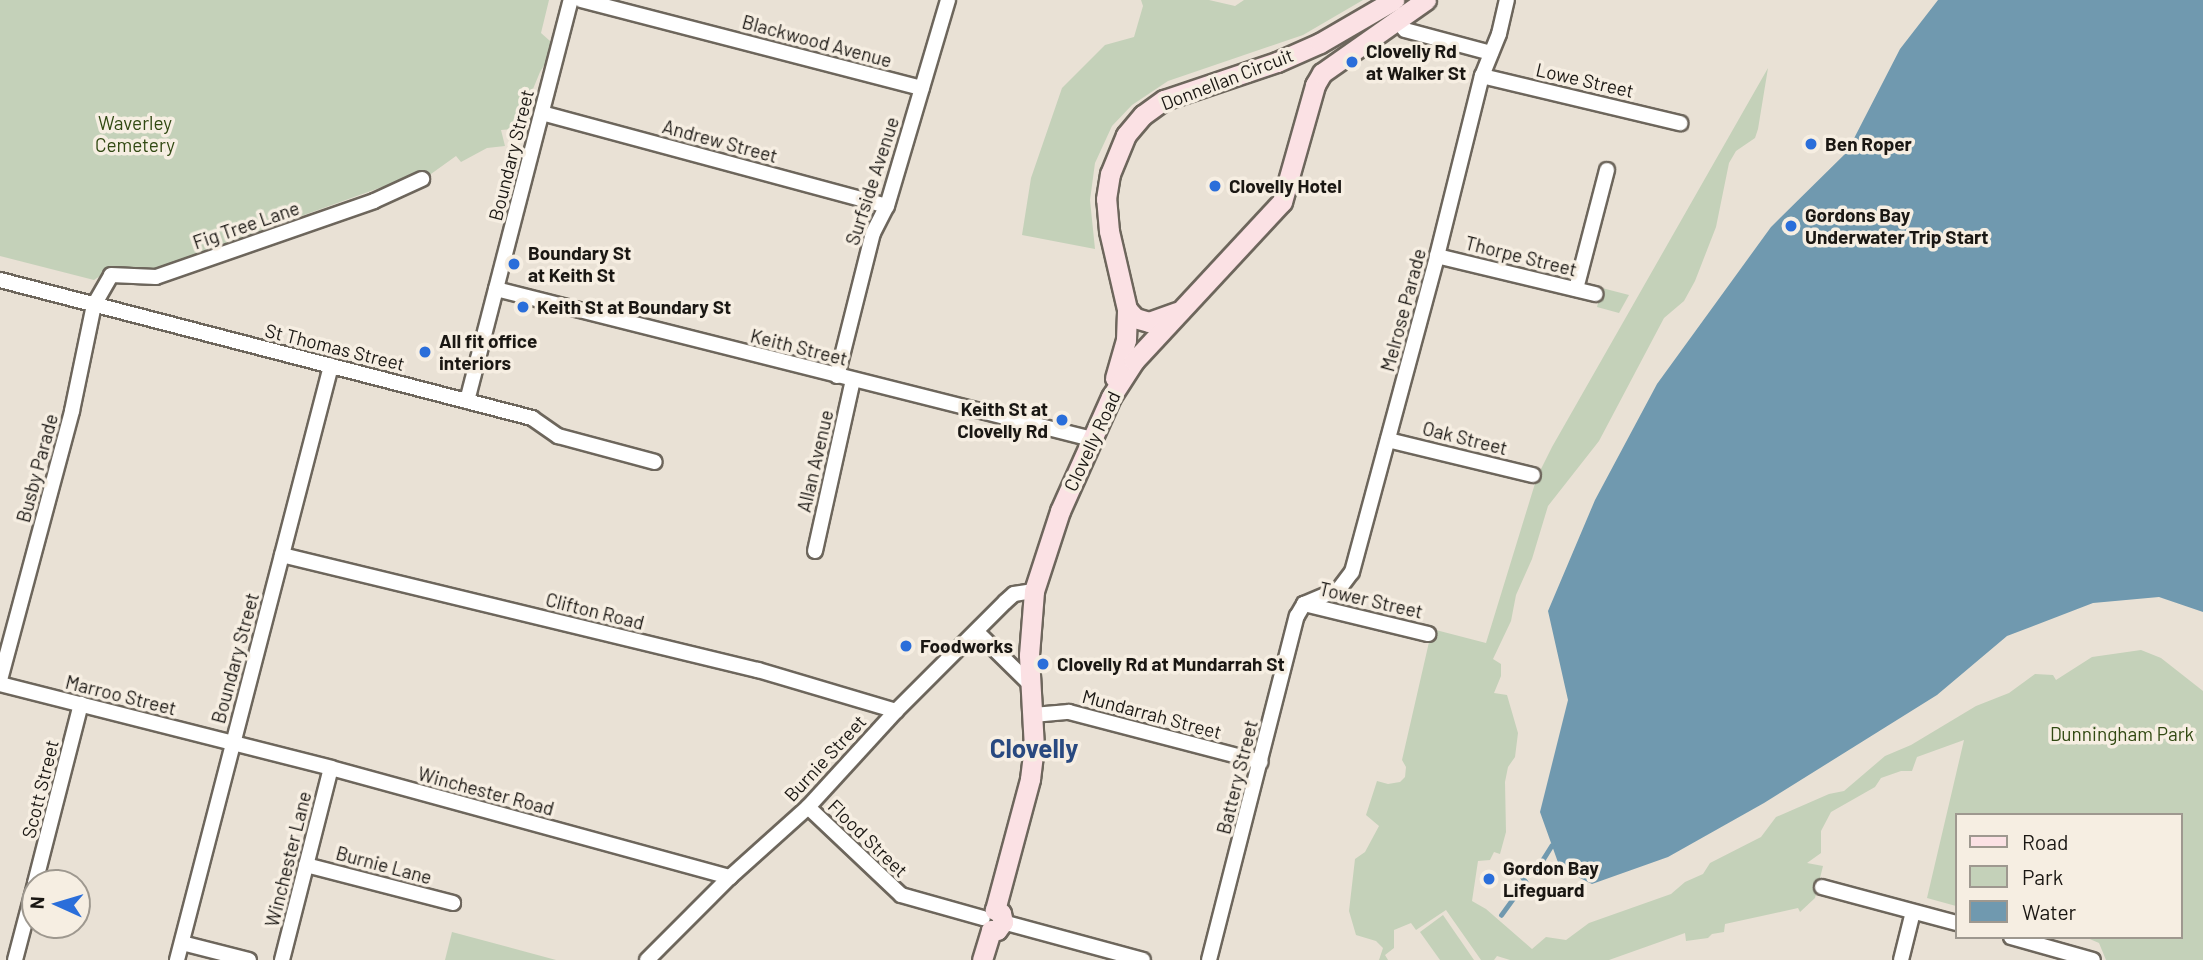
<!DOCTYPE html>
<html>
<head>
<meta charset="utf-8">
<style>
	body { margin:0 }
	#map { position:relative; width:2203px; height:960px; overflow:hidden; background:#e9e1d5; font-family:Barlow,sans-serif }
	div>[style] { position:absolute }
	.green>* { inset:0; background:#c4d1b9 }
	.water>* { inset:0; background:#7099af }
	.stream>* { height:4.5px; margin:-2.25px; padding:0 2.25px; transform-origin:2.25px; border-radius:2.25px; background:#7099af }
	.roads { filter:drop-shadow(2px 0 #6d665c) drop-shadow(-2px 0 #6d665c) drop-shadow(0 2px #6d665c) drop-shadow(0 -2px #6d665c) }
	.street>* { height:14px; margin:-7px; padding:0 7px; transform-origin:7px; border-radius:7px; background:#fff }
	.secondary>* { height:19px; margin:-9.5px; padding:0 9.5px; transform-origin:9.5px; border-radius:9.5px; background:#fbe1e4 }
	.dots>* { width:19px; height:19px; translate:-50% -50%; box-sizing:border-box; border:4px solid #f6eee2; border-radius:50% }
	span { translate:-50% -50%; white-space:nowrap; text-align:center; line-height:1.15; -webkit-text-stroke:7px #f6eee2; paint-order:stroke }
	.street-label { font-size:19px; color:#1a1713 }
	.poi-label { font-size:19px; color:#1a1713; font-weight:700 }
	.left { translate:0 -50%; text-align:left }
	.right { translate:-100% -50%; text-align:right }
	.park-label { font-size:19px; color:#314912 }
	.district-label { font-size:26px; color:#284980; font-weight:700 }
	.legend { position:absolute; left:1955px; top:813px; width:228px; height:126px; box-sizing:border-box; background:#f6eee2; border:2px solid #9e988f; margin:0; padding:9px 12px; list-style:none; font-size:21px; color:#1a1713 }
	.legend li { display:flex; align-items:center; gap:14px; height:35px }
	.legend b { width:35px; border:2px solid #9e988f }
	.north { position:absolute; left:21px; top:869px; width:70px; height:70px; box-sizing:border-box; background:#f6eee2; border:2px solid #9e988f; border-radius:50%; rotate:274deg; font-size:19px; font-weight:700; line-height:28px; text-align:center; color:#1a1713 }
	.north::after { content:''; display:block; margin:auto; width:24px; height:32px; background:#2a6eda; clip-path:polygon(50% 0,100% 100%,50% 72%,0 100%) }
</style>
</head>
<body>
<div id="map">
	<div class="green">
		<i style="clip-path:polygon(0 0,549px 0,541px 33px,550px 41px,552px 52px,540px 72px,526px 106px,531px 120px,522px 128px,501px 130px,505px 146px,487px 148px,461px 162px,456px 156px,417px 184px,384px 190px,382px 187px,156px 268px,109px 270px,94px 280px,0 256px)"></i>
		<i style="clip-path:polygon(1141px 0,1209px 0,1235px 6px,1244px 0,1363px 0,1303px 35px,1168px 81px,1132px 105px,1112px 126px,1095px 163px,1090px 200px,1095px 249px,1022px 235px,1031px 178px,1062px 88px,1105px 45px,1134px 37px,1143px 6px)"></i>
		<i style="clip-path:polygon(1768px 68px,1758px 129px,1755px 138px,1736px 151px,1729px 163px,1716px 227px,1695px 281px,1684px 301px,1664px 318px,1599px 441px,1548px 506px,1532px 559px,1516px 595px,1511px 621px,1493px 659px,1501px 664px,1501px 676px,1494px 693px,1507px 695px,1518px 733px,1515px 757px,1508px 767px,1505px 782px,1506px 832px,1500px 854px,1494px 852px,1490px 860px,1478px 861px,1472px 901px,1486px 909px,1532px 949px,1546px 937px,1566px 940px,1589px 923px,1671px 894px,1685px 882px,1703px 874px,1710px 863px,1761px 837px,1776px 817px,1829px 794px,1844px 791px,1885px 756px,1911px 745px,1976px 706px,2009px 693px,2035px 674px,2053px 675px,2056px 680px,2092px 657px,2141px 650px,2161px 658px,2203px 691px,2203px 960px,2106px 960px,2099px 943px,2085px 937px,2180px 937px,2180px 815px,1956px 815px,1956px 906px,1927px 898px,1964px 740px,1917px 757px,1912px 771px,1901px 771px,1881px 778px,1875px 787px,1831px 812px,1821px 831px,1821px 853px,1807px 863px,1823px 866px,1815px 898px,1800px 912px,1798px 908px,1725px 924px,1724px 932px,1712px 934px,1708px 938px,1686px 941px,1685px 933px,1609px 960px,1510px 960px,1497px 956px,1494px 960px,1481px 960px,1446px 910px,1416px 930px,1411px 923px,1394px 930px,1394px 948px,1385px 955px,1388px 960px,1379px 960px,1383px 948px,1376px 941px,1356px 935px,1349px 911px,1355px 859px,1365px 852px,1379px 826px,1366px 815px,1377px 781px,1388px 784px,1400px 782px,1405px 777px,1406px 767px,1402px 760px,1432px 629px,1486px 643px,1537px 477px,1552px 447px)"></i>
		<i style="clip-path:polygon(1602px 288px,1629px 295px,1619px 313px,1597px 307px)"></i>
		<i style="clip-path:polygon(1443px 915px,1474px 960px,1440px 960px,1420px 932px)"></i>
		<i style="clip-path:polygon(452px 932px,556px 960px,445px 960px)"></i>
	</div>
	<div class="water">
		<i style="clip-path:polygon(1938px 0,2203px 0,2203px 612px,2159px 597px,2093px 603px,2007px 636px,1937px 695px,1764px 803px,1668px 857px,1592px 884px,1560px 868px,1540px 812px,1568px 700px,1548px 611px,1595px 500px,1657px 384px,1771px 227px,1847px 152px,1900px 49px)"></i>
	</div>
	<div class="stream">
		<i style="left:1501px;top:915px;width:41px;rotate:-54deg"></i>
		<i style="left:1525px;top:882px;width:6px;rotate:-121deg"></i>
		<i style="left:1522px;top:877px;width:19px;rotate:-32deg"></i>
		<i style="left:1538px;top:867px;width:25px;rotate:-58deg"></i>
	</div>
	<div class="roads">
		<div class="street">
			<i style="left:581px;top:0;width:352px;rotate:14.5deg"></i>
			<i style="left:1398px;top:21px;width:11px;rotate:52deg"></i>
			<i style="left:1405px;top:30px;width:89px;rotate:15deg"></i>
			<i style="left:1482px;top:76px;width:204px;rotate:13.4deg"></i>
			<i style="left:542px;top:113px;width:357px;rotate:15.1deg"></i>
			<i style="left:1437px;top:256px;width:163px;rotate:13.5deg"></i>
			<i style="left:0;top:280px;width:550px;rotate:14.54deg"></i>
			<i style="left:532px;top:418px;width:32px;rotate:35deg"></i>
			<i style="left:558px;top:436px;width:100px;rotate:15deg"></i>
			<i style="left:496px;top:289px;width:615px;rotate:14.13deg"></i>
			<i style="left:1576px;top:289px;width:123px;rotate:-75.4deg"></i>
			<i style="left:837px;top:376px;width:147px;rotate:-75.9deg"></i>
			<i style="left:873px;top:233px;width:30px;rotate:-63deg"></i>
			<i style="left:887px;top:206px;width:215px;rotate:-73.5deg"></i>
			<i style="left:467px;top:401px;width:414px;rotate:-75.5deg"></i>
			<i style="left:1388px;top:440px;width:149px;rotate:13.6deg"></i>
			<i style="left:815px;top:551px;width:175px;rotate:-77.5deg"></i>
			<i style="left:282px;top:555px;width:490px;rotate:13.6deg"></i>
			<i style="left:758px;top:670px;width:144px;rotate:16.5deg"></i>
			<i style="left:1304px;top:604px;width:38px;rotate:-23deg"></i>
			<i style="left:1339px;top:589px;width:21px;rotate:-53deg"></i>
			<i style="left:1352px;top:572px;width:327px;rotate:-74.9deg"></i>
			<i style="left:1437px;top:256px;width:186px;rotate:-76deg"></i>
			<i style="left:1482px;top:76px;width:45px;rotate:-68deg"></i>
			<i style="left:1499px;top:34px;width:35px;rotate:-77deg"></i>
			<i style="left:1304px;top:604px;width:128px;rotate:13.6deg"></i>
			<i style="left:977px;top:632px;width:77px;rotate:44.5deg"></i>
			<i style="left:0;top:680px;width:278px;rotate:-75deg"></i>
			<i style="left:72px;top:411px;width:108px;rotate:-78.3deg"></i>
			<i style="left:94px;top:305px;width:34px;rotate:-60deg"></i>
			<i style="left:111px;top:275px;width:45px;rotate:2.5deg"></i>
			<i style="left:156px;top:277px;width:231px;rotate:-19.2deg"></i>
			<i style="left:374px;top:201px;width:53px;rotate:-24.6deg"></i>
			<i style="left:0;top:684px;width:341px;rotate:14.2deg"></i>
			<i style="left:331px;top:768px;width:414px;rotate:15.3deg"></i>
			<i style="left:1033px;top:715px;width:36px;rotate:-5deg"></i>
			<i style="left:1069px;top:712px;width:198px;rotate:14.6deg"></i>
			<i style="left:808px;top:807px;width:128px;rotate:43.4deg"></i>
			<i style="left:901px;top:895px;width:85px;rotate:15.7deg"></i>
			<i style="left:306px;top:865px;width:152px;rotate:14.5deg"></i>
			<i style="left:35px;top:883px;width:185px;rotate:-75.6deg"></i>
			<i style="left:1822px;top:887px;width:139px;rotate:15deg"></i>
			<i style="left:1003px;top:922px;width:145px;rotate:15.2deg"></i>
			<i style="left:2011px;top:937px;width:85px;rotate:15.7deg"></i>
			<i style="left:182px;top:943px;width:69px;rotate:14.2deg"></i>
			<i style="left:15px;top:960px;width:79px;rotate:-75.3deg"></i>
			<i style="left:177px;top:960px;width:614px;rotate:-75.47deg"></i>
			<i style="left:282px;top:960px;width:198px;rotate:-75.7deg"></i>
			<i style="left:647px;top:960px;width:117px;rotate:-45deg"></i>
			<i style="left:730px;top:877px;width:105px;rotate:-41.9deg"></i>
			<i style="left:808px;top:807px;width:130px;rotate:-47.5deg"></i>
			<i style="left:896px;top:711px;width:154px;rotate:-45deg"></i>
			<i style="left:1005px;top:602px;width:12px;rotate:-42deg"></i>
			<i style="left:1014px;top:594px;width:20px;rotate:-9deg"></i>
			<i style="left:1209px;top:960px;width:355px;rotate:-75.7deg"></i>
			<i style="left:1297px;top:616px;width:14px;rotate:-60deg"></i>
			<i style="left:1901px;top:960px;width:49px;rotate:-76deg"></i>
		</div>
		<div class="secondary">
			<i style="left:1127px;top:309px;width:12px;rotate:48deg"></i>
			<i style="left:1135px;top:318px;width:15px;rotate:16deg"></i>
			<i style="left:1149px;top:322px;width:29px;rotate:-20deg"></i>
			<i style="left:1115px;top:378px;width:40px;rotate:-74deg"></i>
			<i style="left:1126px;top:340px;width:31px;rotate:-88deg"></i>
			<i style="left:1127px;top:309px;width:80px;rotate:-103deg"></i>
			<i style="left:1109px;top:231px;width:32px;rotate:-95deg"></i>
			<i style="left:1106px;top:199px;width:25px;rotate:-81deg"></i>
			<i style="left:1110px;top:174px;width:42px;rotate:-67.7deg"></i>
			<i style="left:1126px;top:135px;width:26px;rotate:-50deg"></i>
			<i style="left:1143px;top:115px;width:26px;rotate:-36deg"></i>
			<i style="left:1164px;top:100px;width:119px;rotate:-18.6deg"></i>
			<i style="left:1277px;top:62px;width:47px;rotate:-23.8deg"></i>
			<i style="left:1320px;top:43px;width:86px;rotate:-30.2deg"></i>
			<i style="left:995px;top:910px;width:136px;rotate:-75deg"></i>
			<i style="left:1030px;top:779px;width:31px;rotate:-83deg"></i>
			<i style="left:1034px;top:748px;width:93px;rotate:-93.1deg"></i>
			<i style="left:1029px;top:655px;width:64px;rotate:-85.5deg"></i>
			<i style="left:1034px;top:591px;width:84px;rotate:-72deg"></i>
			<i style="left:1060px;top:511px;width:125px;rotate:-65.9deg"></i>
			<i style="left:1111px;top:397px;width:43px;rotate:-57.4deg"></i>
			<i style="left:1134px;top:361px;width:217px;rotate:-47.1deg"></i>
			<i style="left:1282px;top:202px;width:122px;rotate:-74.2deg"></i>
			<i style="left:1315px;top:85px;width:14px;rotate:-60deg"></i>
			<i style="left:1322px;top:73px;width:127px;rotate:-35.1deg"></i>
			<i style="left:991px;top:930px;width:6px"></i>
			<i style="left:997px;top:930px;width:10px;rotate:-53deg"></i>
			<i style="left:1003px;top:922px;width:9px;rotate:-103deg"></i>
			<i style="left:1001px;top:913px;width:7px;rotate:-153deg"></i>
			<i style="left:982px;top:960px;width:31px;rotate:-73deg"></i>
		</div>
	</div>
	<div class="dots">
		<i style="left:1352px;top:62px;background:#2a6eda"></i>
		<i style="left:1811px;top:144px;background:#2a6eda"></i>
		<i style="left:1215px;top:186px;background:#2a6eda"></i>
		<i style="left:1791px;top:226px;background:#2a6eda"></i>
		<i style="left:514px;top:264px;background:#2a6eda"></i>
		<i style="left:523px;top:307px;background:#2a6eda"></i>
		<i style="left:425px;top:352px;background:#2a6eda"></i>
		<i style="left:1062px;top:420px;background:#2a6eda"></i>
		<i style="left:906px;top:646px;background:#2a6eda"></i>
		<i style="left:1043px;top:664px;background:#2a6eda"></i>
		<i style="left:1489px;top:879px;background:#2a6eda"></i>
	</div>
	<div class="street-label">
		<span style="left:817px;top:41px;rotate:15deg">Blackwood Avenue</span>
		<span style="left:1227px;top:79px;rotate:-21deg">Donnellan Circuit</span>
		<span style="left:1585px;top:80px;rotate:13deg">Lowe Street</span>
		<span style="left:720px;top:141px;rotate:15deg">Andrew Street</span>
		<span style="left:511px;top:155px;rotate:-76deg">Boundary Street</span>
		<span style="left:872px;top:181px;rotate:-72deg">Surfside Avenue</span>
		<span style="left:246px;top:225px;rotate:-19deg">Fig Tree Lane</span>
		<span style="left:1521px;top:256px;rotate:14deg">Thorpe Street</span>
		<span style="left:1403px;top:310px;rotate:-75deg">Melrose Parade</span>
		<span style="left:335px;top:347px;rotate:14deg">St Thomas Street</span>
		<span style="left:799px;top:347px;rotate:14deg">Keith Street</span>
		<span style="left:1465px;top:438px;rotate:14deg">Oak Street</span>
		<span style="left:1092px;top:441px;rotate:-65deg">Clovelly Road</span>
		<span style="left:815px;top:461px;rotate:-77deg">Allan Avenue</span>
		<span style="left:37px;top:468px;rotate:-75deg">Busby Parade</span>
		<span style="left:1371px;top:600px;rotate:13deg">Tower Street</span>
		<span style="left:595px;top:611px;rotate:14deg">Clifton Road</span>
		<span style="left:235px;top:658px;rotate:-75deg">Boundary Street</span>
		<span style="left:121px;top:695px;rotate:14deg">Marroo Street</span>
		<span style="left:1152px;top:714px;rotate:15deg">Mundarrah Street</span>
		<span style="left:825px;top:758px;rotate:-47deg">Burnie Street</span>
		<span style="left:1237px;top:777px;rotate:-76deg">Battery Street</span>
		<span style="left:40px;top:789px;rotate:-76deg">Scott Street</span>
		<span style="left:486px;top:791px;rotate:15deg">Winchester Road</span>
		<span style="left:868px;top:838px;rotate:44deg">Flood Street</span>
		<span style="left:288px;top:859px;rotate:-76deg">Winchester Lane</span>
		<span style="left:384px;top:865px;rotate:15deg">Burnie Lane</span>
	</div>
	<div class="poi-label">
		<span class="left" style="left:1366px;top:62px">Clovelly Rd<br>at Walker St</span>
		<span class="left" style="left:1825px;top:144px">Ben Roper</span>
		<span class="left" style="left:1229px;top:186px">Clovelly Hotel</span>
		<span class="left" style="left:1805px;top:226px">Gordons Bay<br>Underwater Trip Start</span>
		<span class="left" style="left:528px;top:264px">Boundary St<br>at Keith St</span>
		<span class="left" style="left:537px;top:307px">Keith St at Boundary St</span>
		<span class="left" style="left:439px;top:352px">All fit office<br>interiors</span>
		<span class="right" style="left:1048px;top:420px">Keith St at<br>Clovelly Rd</span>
		<span class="left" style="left:920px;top:646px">Foodworks</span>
		<span class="left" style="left:1057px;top:664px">Clovelly Rd at Mundarrah St</span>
		<span class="left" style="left:1503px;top:879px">Gordon Bay<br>Lifeguard</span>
	</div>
	<div class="park-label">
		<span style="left:135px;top:134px">Waverley<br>Cemetery</span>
		<span style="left:2122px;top:734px">Dunningham Park</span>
	</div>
	<div class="district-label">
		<span style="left:1034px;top:748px">Clovelly</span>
	</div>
	<ul class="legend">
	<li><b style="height:9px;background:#fbe1e4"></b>Road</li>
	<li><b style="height:19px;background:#c4d1b9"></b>Park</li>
	<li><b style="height:19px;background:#7099af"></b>Water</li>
	</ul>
	<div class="north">N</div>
</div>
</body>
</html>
